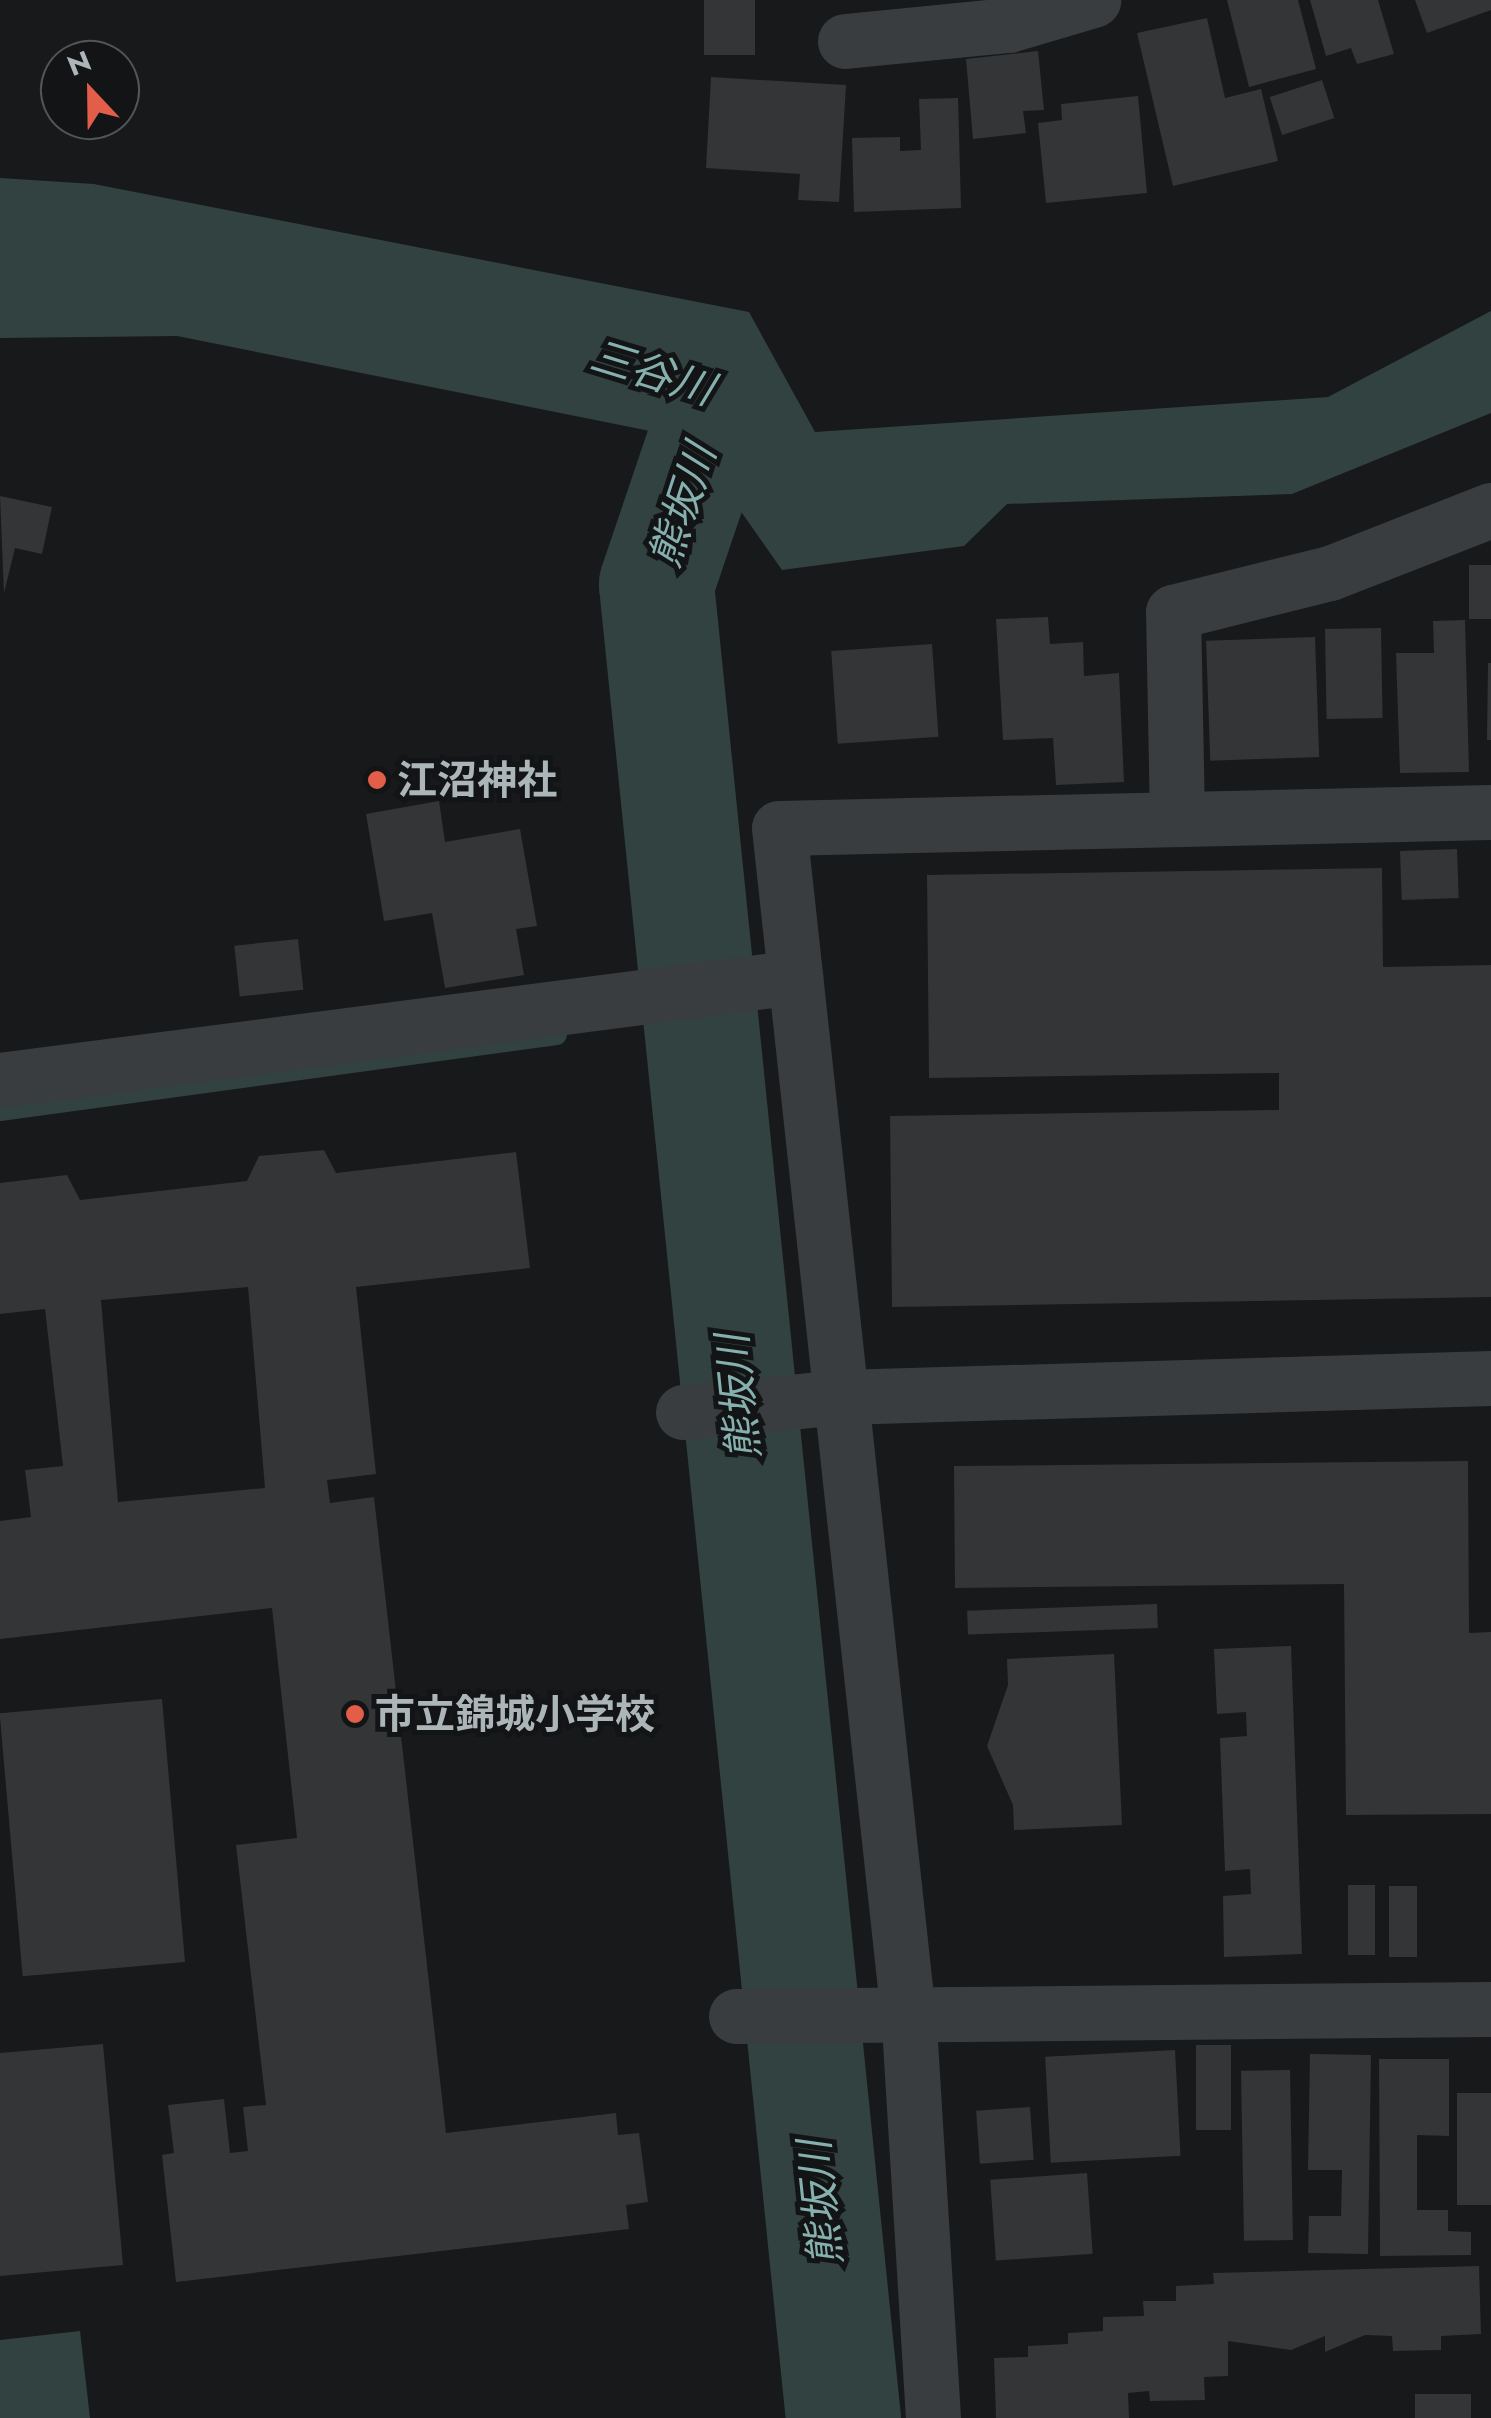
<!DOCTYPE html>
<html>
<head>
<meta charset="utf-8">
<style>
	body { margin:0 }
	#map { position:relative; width:1491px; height:2418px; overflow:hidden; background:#18191a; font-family:Jost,"Noto Sans JP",sans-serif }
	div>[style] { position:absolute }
	.water>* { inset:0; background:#324241 }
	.stream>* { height:20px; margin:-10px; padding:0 10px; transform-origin:10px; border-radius:10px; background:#324241 }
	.river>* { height:115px; margin:-57.5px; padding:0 57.5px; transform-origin:57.5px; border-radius:57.5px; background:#324241 }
	.building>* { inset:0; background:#333536; transform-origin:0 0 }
	.street>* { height:55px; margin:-27.5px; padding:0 27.5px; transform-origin:27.5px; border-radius:27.5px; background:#3a3d3f }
	.dots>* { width:28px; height:28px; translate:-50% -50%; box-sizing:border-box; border:5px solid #131415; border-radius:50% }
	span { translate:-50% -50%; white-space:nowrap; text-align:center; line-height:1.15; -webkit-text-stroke:10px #131415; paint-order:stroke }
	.poi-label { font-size:40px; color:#acb6b9; font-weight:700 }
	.left { translate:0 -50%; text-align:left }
	.water-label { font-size:42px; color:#86b0ae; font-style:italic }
	.north { position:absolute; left:40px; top:40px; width:100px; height:100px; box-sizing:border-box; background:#131415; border:2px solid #505557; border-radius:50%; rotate:338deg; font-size:28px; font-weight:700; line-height:40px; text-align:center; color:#acb6b9 }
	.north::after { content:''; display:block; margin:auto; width:35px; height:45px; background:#e25e49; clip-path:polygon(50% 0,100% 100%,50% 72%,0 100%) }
</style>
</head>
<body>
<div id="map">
	<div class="water">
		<i style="clip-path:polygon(0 178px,94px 184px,749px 312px,815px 432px,1328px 397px,1491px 311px,1491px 413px,1292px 494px,1007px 504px,964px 546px,782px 570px,690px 439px,177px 336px,0 338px)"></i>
		<i style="clip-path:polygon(80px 2331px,90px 2418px,0 2418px,0 2340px)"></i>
	</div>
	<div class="stream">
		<i style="left:0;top:1111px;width:562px;rotate:-7.77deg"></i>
	</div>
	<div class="river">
		<i style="left:723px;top:386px;width:209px;rotate:108.7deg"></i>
		<i style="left:656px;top:584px;width:1844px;rotate:84.18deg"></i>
	</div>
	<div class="building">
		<i style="left:704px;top:0;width:51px;height:55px"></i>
		<i style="clip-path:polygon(1227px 0,1298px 0,1316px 69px,1249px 87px)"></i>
		<i style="clip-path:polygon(1310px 0,1378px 0,1394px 54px,1357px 64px,1351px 48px,1326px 56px)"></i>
		<i style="clip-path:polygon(1415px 0,1491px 0,1491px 10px,1427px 33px)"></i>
		<i style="clip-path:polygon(1207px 18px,1225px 98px,1261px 89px,1278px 161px,1173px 186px,1137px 33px)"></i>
		<i style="clip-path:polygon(1038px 51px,1044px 110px,1023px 111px,1026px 133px,973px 139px,966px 59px)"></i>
		<i style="clip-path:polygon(711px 77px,846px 85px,839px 202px,798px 200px,800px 174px,706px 168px)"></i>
		<i style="left:1322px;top:80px;width:40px;height:55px;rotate:72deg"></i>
		<i style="clip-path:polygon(1138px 96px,1147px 193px,1046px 203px,1038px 123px,1062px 120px,1061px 104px)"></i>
		<i style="clip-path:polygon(958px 98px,961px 208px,854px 212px,852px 138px,900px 137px,900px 151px,921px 150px,919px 99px)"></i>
		<i style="clip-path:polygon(0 496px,52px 507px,42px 554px,15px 548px,4px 593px)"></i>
		<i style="left:1469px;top:565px;width:22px;height:54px"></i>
		<i style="clip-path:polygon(1048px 617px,1050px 644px,1083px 642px,1084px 676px,1119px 673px,1124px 782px,1056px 785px,1053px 738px,1003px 740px,996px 619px)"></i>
		<i style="clip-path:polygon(1465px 620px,1469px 772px,1400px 773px,1396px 653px,1434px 653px,1433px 621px)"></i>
		<i style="left:1381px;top:628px;width:90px;height:56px;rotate:89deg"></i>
		<i style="left:1315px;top:637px;width:120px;height:109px;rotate:88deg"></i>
		<i style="left:932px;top:644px;width:93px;height:101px;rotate:86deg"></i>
		<i style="clip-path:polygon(1488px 663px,1491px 663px,1491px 740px,1487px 740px)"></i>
		<i style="clip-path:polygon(439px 801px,445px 842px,520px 829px,537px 926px,516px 929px,524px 975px,445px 988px,432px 913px,384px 921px,366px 814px)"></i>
		<i style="left:1457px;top:849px;width:49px;height:57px;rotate:88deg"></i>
		<i style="clip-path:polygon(1382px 868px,1383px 967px,1491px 965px,1491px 1297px,892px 1307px,890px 1116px,1279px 1110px,1279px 1073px,929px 1078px,927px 875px)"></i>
		<i style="left:298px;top:939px;width:51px;height:64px;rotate:84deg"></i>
		<i style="clip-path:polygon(evenodd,324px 1150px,336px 1173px,516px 1152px,530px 1268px,356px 1287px,376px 1474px,327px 1480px,330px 1503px,374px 1497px,446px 2133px,616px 2113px,618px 2135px,639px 2133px,648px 2202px,626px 2205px,629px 2229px,176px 2282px,162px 2155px,174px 2153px,168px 2105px,224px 2099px,230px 2153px,248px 2151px,243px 2107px,266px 2105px,236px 1845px,297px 1838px,272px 1608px,0 1639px,0 1521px,31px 1517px,25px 1470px,63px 1466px,45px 1309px,0 1314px,0 1183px,67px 1175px,80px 1200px,247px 1181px,259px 1156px,324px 1150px,248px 1287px,265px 1488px,118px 1502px,101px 1300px,248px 1287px)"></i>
		<i style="clip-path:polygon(1468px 1461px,1469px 1633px,1491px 1632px,1491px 1814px,1346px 1815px,1344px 1584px,955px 1588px,954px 1466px)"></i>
		<i style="left:1157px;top:1604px;width:24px;height:190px;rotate:88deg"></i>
		<i style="clip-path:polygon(1291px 1646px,1302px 1954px,1224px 1957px,1223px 1896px,1251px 1894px,1250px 1869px,1225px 1871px,1220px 1738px,1247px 1736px,1246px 1712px,1217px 1714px,1214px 1649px)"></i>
		<i style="clip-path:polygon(1114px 1654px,1122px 1825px,1014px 1830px,1013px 1805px,987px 1746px,1008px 1685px,1007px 1659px)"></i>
		<i style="left:162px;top:1699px;width:264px;height:163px;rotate:85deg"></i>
		<i style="left:1348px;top:1885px;width:27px;height:70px"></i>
		<i style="left:1389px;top:1886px;width:28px;height:71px"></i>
		<i style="clip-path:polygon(103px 2044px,123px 2265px,0 2276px,0 2053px)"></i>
		<i style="left:1196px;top:2045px;width:35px;height:85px"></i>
		<i style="left:1175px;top:2050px;width:106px;height:130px;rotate:87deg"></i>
		<i style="clip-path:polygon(1310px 2054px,1371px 2055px,1368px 2254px,1308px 2253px,1309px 2216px,1341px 2216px,1342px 2170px,1308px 2170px)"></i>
		<i style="clip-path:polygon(1379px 2059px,1449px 2059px,1449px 2136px,1417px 2135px,1417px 2210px,1448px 2210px,1448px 2231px,1471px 2232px,1471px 2255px,1380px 2256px)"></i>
		<i style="left:1290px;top:2070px;width:170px;height:49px;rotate:89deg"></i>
		<i style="left:1491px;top:2093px;width:112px;height:34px;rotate:90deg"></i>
		<i style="left:1030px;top:2107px;width:53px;height:54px;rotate:86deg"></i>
		<i style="left:1087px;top:2173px;width:81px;height:97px;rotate:86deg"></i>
		<i style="clip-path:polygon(1479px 2266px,1481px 2334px,1441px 2336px,1441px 2350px,1393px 2351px,1392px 2336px,1365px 2335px,1325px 2352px,1325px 2336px,1291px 2350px,1228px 2341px,1228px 2376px,1204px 2377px,1205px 2400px,1150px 2401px,1149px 2391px,1128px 2393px,1129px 2418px,996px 2418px,994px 2358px,1028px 2357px,1028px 2346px,1068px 2344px,1068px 2333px,1103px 2331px,1103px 2317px,1144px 2316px,1143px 2301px,1176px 2301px,1176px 2286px,1214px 2284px,1213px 2273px)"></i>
		<i style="left:1415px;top:2394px;width:56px;height:24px"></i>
	</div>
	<div class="street">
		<i style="left:845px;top:41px;width:164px;rotate:-5.6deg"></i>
		<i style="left:1008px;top:25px;width:89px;rotate:-16.4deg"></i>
		<i style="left:1177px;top:818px;width:206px;rotate:-91.1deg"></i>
		<i style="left:1173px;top:612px;width:162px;rotate:-14deg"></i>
		<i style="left:1330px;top:573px;width:173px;rotate:-21.4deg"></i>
		<i style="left:0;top:1080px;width:802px;rotate:-7.38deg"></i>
		<i style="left:683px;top:1412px;width:160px;rotate:-5.4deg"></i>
		<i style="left:842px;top:1397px;width:649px;rotate:-1.68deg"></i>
		<i style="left:736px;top:2016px;width:755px;rotate:-0.53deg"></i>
		<i style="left:933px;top:2418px;width:404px;rotate:-93.5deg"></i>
		<i style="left:908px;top:2015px;width:1194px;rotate:-96.2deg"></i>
		<i style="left:779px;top:828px;width:712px;rotate:-1.29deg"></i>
	</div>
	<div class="dots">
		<i style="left:377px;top:780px;background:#e25e49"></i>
		<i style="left:355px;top:1714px;background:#e25e49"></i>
	</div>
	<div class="poi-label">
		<span class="left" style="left:397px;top:780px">江沼神社</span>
		<span class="left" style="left:375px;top:1714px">市立錦城小学校</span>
	</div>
	<div class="water-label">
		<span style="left:652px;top:373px;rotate:17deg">三谷川</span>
		<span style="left:683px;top:506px;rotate:-72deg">熊坂川</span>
		<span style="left:739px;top:1397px;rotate:-96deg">熊坂川</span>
		<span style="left:821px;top:2203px;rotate:-96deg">熊坂川</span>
	</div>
	<div class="north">N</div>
</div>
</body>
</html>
